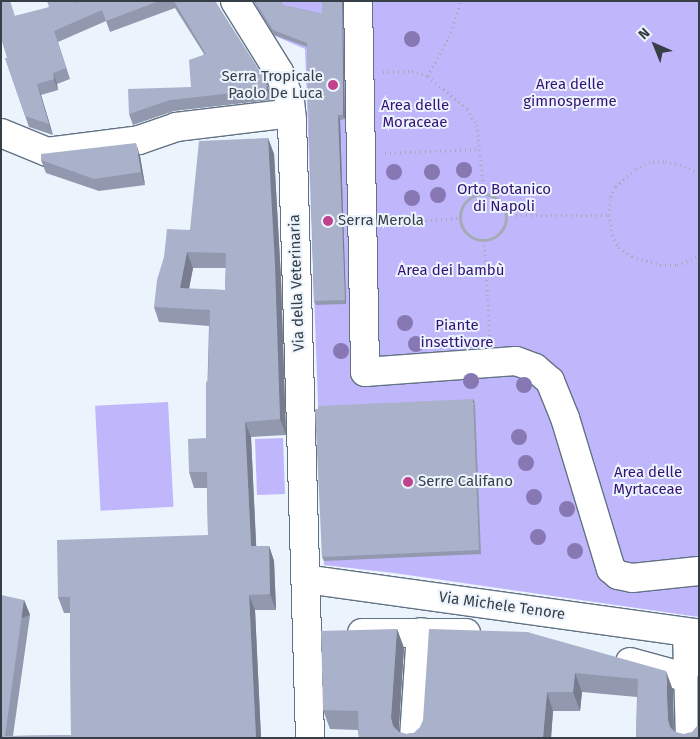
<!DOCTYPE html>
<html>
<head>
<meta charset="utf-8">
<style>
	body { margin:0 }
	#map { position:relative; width:700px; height:739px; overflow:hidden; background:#ebf3fc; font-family:"Fira Sans",sans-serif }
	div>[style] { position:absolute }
	.green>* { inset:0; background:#c0b6fc; transform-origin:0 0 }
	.path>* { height:3px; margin-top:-1.5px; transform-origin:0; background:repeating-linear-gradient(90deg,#a3abb3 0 1px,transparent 0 5px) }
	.path>.ring { margin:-1.5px; padding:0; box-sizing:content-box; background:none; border:3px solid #a3abb3; border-radius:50% }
	.roads { filter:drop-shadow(1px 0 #617285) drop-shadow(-1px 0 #617285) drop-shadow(0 1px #617285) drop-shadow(0 -1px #617285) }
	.minor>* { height:28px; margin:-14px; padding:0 14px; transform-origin:14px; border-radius:14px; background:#fff }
	.trees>* { width:16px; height:16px; margin:-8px; border-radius:50%; background:#8777b2 }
	.wall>* { inset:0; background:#9299af }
	.shaded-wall>* { inset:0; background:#777d8e; transform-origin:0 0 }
	.building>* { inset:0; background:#aab2cb }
	.dots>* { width:14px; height:14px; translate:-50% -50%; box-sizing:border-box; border:2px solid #ebf3fc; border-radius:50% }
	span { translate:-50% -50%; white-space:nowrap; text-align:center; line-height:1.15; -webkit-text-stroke:4px #ebf3fc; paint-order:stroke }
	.poi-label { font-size:15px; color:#363e46 }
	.right { translate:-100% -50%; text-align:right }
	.left { translate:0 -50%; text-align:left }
	.park-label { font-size:15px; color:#351176 }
	.street-label { font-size:15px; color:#363e46 }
	.frame { position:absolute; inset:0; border:2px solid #363e46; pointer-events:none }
	.north { position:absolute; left:630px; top:20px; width:50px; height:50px; -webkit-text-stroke:4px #ebf3fc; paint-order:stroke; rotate:316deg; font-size:14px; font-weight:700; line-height:20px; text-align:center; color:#363e46 }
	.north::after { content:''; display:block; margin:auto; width:18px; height:22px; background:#363e46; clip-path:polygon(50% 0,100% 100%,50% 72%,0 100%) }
</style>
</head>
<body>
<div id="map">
	<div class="green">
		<i style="clip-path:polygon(249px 1px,699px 1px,699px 617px,394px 573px,324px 565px,305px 49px,266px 32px)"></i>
		<i style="left:168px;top:402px;width:105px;height:73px;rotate:87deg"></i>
		<i style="left:283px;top:438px;width:56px;height:28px;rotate:88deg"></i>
	</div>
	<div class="path">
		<i style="left:383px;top:72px;width:29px;rotate:-2deg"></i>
		<i style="left:412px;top:71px;width:17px;rotate:17deg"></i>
		<i style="left:428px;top:76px;width:51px;rotate:40.2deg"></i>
		<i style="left:467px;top:109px;width:19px;rotate:58deg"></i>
		<i style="left:477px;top:125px;width:68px;rotate:84.1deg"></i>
		<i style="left:428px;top:76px;width:44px;rotate:-61.7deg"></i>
		<i style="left:449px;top:37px;width:38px;rotate:-72deg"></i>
		<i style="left:385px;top:153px;width:95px;rotate:-2.4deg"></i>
		<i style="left:699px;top:173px;width:20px;rotate:-156deg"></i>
		<i style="left:681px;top:165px;width:17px;rotate:-167deg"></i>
		<i style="left:664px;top:161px;width:14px;rotate:176deg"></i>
		<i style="left:650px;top:162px;width:17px;rotate:155deg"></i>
		<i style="left:635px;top:169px;width:27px;rotate:138deg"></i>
		<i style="left:615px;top:187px;width:13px;rotate:113deg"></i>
		<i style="left:610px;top:199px;width:16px;rotate:94deg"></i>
		<i style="left:609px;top:215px;width:20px;rotate:81deg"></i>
		<i style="left:612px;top:235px;width:14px;rotate:60deg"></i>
		<i style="left:619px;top:247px;width:16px;rotate:35deg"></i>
		<i style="left:632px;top:256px;width:29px;rotate:18deg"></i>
		<i style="left:660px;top:265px;width:17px"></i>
		<i style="left:677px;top:265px;width:24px;rotate:-22deg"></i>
		<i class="ring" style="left:460px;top:194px;width:43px;height:43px"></i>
		<i style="left:506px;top:215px;width:103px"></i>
		<i style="left:386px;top:223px;width:74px;rotate:-3.9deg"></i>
		<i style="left:484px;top:240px;width:99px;rotate:86.5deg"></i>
	</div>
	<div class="roads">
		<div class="minor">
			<i style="left:235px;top:1px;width:84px;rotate:58.2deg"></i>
			<i style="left:279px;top:72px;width:31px;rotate:69deg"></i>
			<i style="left:290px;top:101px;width:19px;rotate:84deg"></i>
			<i style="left:292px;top:120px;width:618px;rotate:88.33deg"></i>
			<i style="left:358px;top:1px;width:371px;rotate:88.9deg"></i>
			<i style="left:365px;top:372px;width:151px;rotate:-4.2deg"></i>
			<i style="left:516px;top:361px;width:20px;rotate:20deg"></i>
			<i style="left:535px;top:368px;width:20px;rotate:41deg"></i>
			<i style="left:550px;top:381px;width:40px;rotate:68deg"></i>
			<i style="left:565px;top:418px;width:158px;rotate:73.1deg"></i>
			<i style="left:611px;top:569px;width:9px;rotate:41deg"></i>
			<i style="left:618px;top:575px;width:14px;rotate:12deg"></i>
			<i style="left:632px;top:578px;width:67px;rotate:-6deg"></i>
			<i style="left:1px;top:133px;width:50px;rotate:22.4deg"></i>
			<i style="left:47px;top:152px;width:93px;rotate:-7.4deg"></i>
			<i style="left:139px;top:140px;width:39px;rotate:-19deg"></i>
			<i style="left:176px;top:127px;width:116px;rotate:-6.9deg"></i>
			<i style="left:305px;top:579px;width:398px;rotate:7.9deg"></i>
			<i style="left:362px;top:633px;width:104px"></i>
			<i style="left:687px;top:633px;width:105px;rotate:88.4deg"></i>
			<i style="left:630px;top:662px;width:72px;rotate:15.4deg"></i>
			<i style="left:414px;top:738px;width:106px;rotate:-86.2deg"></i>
		</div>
	</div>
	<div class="trees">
		<i style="left:412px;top:39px"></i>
		<i style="left:464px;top:170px"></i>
		<i style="left:394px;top:172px"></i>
		<i style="left:432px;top:172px"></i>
		<i style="left:438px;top:195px"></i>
		<i style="left:412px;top:198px"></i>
		<i style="left:405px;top:323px"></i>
		<i style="left:416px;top:344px"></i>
		<i style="left:341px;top:351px"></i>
		<i style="left:471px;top:381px"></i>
		<i style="left:524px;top:385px"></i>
		<i style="left:519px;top:437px"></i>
		<i style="left:526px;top:463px"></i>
		<i style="left:534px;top:497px"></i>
		<i style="left:567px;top:509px"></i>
		<i style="left:538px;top:537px"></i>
		<i style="left:575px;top:551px"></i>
	</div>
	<div class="wall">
		<i style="clip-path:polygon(79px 1px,215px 1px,269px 90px,271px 100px,174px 111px,133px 125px,129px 114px,191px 87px,204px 54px,175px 8px,110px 32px,106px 21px,58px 42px,70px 79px,57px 84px,58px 90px,41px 95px,53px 135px,29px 127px,5px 58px,7px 58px,15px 16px)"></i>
		<i style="clip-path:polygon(254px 1px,281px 1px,283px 5px,322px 14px,345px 119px,340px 120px,346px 304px,316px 305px,314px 301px,307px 47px,274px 35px)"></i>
		<i style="clip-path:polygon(evenodd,268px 138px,274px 154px,281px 279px,286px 435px,251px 437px,256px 546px,269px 546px,274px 561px,276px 610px,255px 610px,261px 738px,1px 738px,24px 600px,30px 615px,13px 736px,71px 735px,70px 613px,64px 613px,58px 597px,208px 535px,207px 488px,194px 488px,189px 472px,206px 438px,209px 326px,159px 322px,154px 307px,190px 230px,268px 138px,193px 268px,226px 268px,225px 290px,189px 289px,193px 268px)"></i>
		<i style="clip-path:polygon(140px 156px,145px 185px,99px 191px,46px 173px,41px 160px)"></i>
		<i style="clip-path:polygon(475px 403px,481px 554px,324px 561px,322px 557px)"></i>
		<i style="clip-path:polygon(397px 629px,404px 648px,399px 732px,406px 734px,414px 733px,527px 632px,673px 690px,674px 731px,675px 732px,699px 738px,636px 738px,637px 697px,582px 692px,580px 711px,553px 711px,551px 738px,359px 738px,358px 730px,330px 729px,323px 710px)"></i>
	</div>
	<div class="shaded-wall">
		<i style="clip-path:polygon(342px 1px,343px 1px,345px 119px,343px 115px)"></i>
		<i style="clip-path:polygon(53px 73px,57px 84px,58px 90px,54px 79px)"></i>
		<i style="clip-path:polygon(265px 79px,269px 90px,271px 100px,267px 89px)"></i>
		<i style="clip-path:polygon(37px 84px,41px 95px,53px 135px,49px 124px)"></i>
		<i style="clip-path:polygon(338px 115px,340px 120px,346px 304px,345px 300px)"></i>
		<i style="clip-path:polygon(268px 138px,274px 154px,281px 279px,286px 435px,280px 419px)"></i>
		<i style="clip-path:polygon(136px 143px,140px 156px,145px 185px,141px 172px)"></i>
		<i style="clip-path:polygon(187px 252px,193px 268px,186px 304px,180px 288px)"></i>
		<i style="left:473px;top:399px;width:4px;height:151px;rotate:63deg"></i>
		<i style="clip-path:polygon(245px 422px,251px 437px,257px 562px,251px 546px)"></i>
		<i style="clip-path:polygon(269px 546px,274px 561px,276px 610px,270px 594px)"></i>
		<i style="clip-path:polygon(249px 595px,255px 610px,261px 738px,256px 738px)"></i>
		<i style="left:24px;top:600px;width:16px;height:137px;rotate:68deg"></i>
		<i style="clip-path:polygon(397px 629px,404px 648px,398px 738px,393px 726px,391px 718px)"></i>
		<i style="clip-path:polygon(666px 671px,673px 690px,674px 738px,668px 720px)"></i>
		<i style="clip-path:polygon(575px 673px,582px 692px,580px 711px,573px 692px)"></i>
		<i style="clip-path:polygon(547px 692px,553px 711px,551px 738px,543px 738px)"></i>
	</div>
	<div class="building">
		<i style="clip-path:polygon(1px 1px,10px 1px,15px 16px,49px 7px,47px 1px,74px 1px,75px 3px,79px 1px,159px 1px,106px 21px,102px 10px,54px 31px,66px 68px,53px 73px,54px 79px,37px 84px,49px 124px,25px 116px,5px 58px,7px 58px,1px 38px)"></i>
		<i style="clip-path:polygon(174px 1px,215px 1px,265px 79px,267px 89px,170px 100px,129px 114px,128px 89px,191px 87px,189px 60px,206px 54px)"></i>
		<i style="clip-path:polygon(255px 1px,281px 1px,283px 5px,322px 14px,322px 1px,342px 1px,343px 115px,338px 115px,345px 300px,314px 301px,307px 43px,273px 30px)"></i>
		<i style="clip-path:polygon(evenodd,268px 138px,275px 264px,280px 419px,245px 422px,251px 546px,269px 546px,270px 594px,249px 595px,256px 738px,1px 738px,1px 595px,24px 600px,5px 736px,71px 735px,70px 597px,58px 597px,57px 540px,208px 535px,207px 472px,189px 472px,188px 439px,206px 438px,206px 382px,208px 381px,210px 310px,154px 307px,157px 280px,164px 257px,167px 229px,190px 230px,199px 141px,268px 138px,187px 252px,226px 253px,225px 290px,180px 288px,187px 252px)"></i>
		<i style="clip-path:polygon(136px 143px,141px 172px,94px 179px,41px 160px,41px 154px)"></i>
		<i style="clip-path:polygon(473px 399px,479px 550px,322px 557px,315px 409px,318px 409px,318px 406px)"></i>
		<i style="clip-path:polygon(397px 629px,391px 718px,393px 726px,399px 732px,406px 734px,414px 733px,420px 727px,423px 720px,429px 629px,527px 632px,666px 671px,668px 720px,670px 727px,675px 732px,683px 734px,692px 732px,697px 726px,697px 676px,699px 676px,699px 738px,636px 738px,638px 679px,575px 673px,573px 692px,547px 692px,543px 738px,359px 738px,358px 711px,323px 710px,321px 631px)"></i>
	</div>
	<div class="dots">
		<i style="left:333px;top:85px;background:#c1418c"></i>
		<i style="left:328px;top:221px;background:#c1418c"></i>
		<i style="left:408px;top:482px;background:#c1418c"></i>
	</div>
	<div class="poi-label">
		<span class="right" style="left:323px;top:85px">Serra Tropicale<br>Paolo De Luca</span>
		<span class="left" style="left:338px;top:221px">Serra Merola</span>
		<span class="left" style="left:418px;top:482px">Serre Califano</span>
	</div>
	<div class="park-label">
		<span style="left:570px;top:93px">Area delle<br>gimnosperme</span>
		<span style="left:415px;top:114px">Area delle<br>Moraceae</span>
		<span style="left:504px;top:198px">Orto Botanico<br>di Napoli</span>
		<span style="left:451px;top:271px">Area dei bambù</span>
		<span style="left:457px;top:334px">Piante<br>insettivore</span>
		<span style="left:648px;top:481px">Area delle<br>Myrtaceae</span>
	</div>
	<div class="street-label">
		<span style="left:297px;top:283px;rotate:-92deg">Via della Veterinaria</span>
		<span style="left:502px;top:606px;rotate:8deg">Via Michele Tenore</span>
	</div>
	<div class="frame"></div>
	<div class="north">N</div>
</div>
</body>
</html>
